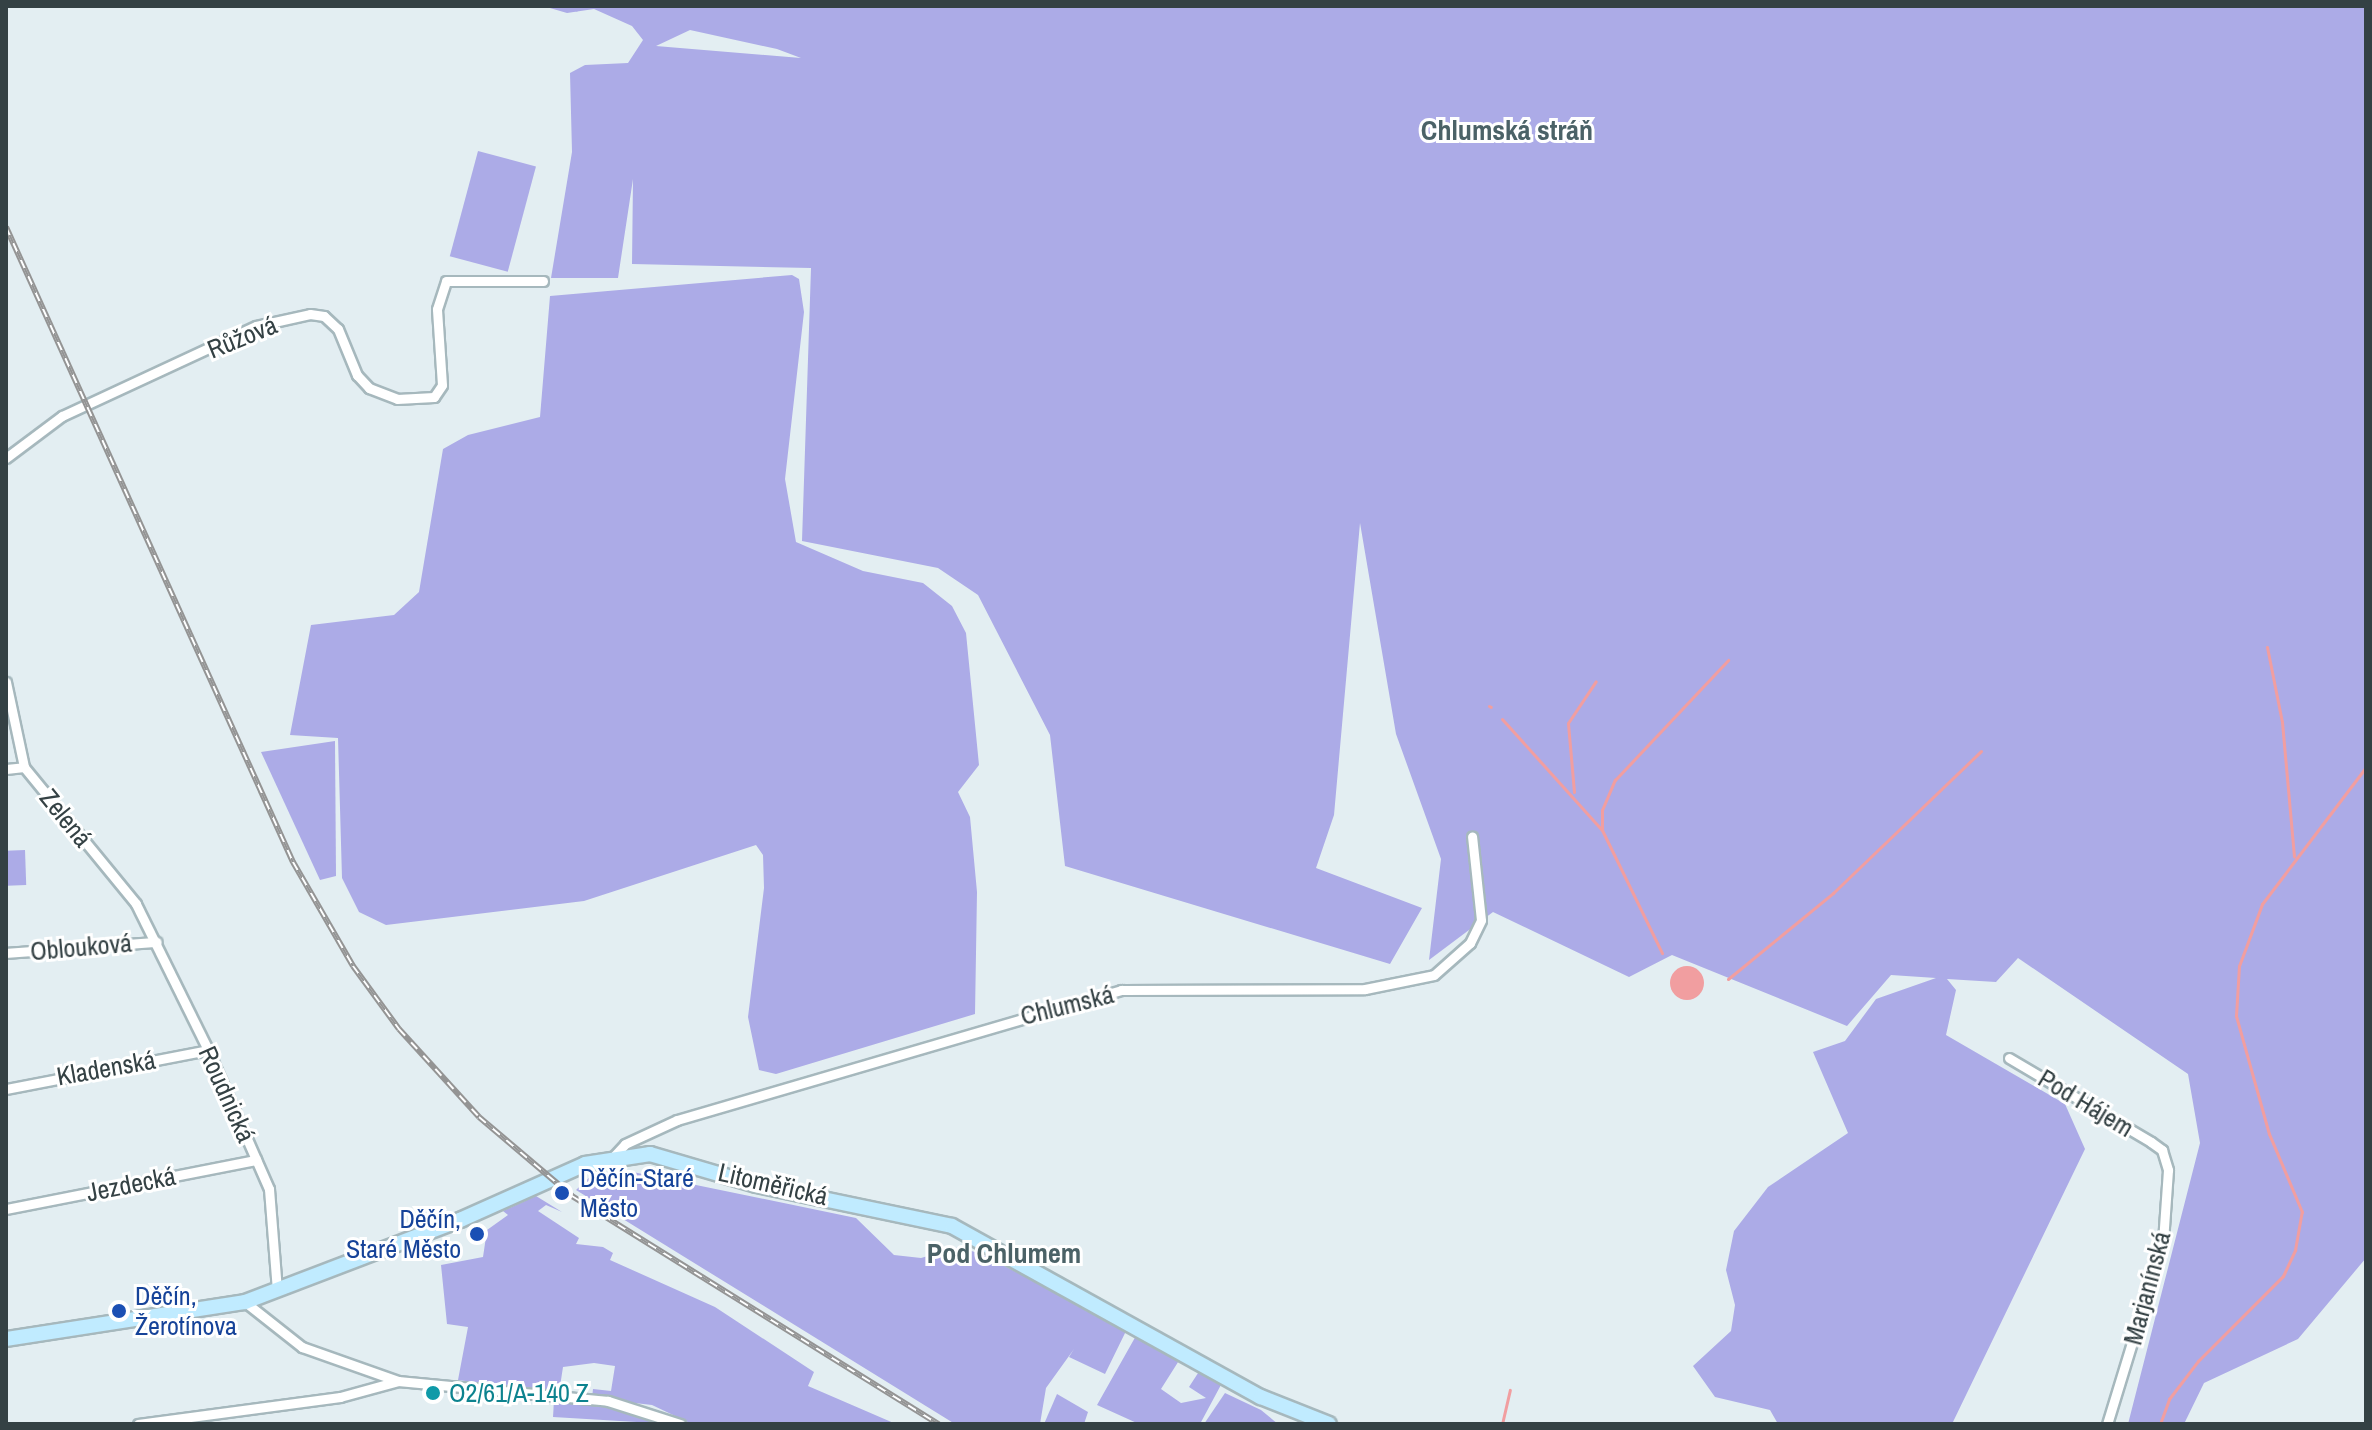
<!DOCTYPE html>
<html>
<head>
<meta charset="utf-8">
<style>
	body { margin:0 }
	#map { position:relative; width:2372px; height:1430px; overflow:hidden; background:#e3eef2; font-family:"Archivo Narrow",sans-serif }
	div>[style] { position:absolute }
	.green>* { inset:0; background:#acabe7; transform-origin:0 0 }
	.water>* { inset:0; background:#f19ea0 }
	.round { border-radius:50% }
	.stream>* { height:3px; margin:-1.5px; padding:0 1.5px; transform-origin:1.5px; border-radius:1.5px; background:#f19ea0 }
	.roads { filter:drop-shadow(2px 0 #a6b8bd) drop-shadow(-2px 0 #a6b8bd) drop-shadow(0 2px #a6b8bd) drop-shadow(0 -2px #a6b8bd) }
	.minor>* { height:9px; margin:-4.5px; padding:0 4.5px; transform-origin:4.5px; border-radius:4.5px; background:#fff }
	.secondary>* { height:14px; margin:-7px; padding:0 7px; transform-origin:7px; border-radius:7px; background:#c0ebff }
	.rail>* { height:6px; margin-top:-3px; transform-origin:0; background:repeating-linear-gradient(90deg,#fff 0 9px,#949494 0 18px); box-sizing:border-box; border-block:2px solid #949494 }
	.dots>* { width:22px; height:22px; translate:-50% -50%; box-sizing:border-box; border:4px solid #fff; border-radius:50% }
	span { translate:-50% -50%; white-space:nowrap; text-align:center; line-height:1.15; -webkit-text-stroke:6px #fff; paint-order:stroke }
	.street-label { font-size:26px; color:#344144 }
	.transit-label { font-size:26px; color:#164399 }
	.left { translate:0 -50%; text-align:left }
	.right { translate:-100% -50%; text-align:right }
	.culture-label { font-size:26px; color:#0d838f }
	.neighbourhood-label { font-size:28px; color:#4b6267; font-weight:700 }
	.frame { position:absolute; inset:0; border:8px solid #344144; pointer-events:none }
</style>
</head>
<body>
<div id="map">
	<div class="green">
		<i style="clip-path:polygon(evenodd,543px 6px,2366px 6px,2366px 1258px,2298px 1339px,2204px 1383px,2184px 1424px,2128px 1424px,2200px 1143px,2188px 1074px,2018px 958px,1996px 982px,1947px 979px,1956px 990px,1946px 1035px,2065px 1104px,2085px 1149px,1952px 1424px,1778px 1424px,1770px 1410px,1715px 1397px,1693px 1366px,1731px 1331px,1735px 1305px,1726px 1270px,1734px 1231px,1768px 1187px,1848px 1133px,1813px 1052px,1845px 1041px,1876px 999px,1936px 978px,1891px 975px,1847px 1026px,1672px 955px,1629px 977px,1493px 912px,1429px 960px,1441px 859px,1396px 734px,1360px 523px,1334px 815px,1316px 868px,1422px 908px,1390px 964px,1065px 866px,1050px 735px,978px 595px,938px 568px,802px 541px,811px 268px,632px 264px,633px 179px,618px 278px,551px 278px,572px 152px,570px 73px,585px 65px,628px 63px,643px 40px,632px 26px,594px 9px,567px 13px,543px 6px,690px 30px,777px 49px,801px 58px,656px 46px,690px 30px)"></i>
		<i style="left:478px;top:151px;width:60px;height:109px;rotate:15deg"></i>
		<i style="clip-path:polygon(792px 275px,799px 279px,804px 312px,785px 479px,796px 542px,863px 571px,923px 583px,952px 606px,966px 633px,979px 765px,958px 792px,970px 817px,977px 892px,975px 1014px,776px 1074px,759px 1070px,748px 1017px,764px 888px,763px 855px,756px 845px,584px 901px,386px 925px,359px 912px,342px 878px,338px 738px,290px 735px,311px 625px,394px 615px,419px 592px,443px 449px,468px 435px,540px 417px,550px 296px)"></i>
		<i style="clip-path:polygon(335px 741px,336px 876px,320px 880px,261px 752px)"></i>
		<i style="left:25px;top:850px;width:35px;height:19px;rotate:88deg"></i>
		<i style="clip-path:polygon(628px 1171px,856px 1218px,894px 1255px,921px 1258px,959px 1247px,981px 1254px,1127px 1329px,1105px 1374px,1069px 1357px,1074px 1349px,1046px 1388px,1040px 1424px,955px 1424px,576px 1190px,594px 1173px)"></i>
		<i style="clip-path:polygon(536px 1196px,562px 1212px,546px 1205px,538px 1211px,579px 1238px,576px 1244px,603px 1247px,613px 1253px,610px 1260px,715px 1307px,814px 1372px,808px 1386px,896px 1424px,692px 1424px,652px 1405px,592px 1398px,593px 1389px,611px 1391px,615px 1366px,594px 1363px,563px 1367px,559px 1393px,458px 1380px,468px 1327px,447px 1324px,441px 1265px,483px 1257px,487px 1230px,508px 1215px,503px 1211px)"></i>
		<i style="clip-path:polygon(1137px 1334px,1180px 1359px,1161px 1389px,1181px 1403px,1206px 1398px,1189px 1387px,1200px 1370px,1222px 1383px,1200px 1424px,1139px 1424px,1097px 1405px)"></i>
		<i style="clip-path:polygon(1225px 1393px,1261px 1410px,1278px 1424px,1204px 1424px)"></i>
		<i style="clip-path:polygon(1057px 1394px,1088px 1412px,1084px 1424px,1044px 1424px)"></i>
		<i style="clip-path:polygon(554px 1400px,620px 1408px,670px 1424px,553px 1417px)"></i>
	</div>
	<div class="water">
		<i class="round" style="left:1670px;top:966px;width:34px;height:34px"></i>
	</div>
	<div class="stream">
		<i style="left:2267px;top:647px;width:76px;rotate:78.7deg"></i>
		<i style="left:2282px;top:722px;width:135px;rotate:84.9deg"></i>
		<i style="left:1489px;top:706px;width:2px;rotate:27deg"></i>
		<i style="left:1502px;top:719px;width:149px;rotate:48deg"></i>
		<i style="left:1602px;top:830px;width:137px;rotate:64deg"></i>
		<i style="left:1574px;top:792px;width:69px;rotate:-95deg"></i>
		<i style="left:1568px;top:723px;width:50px;rotate:-56.3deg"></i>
		<i style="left:1602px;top:829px;width:19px;rotate:-90deg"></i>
		<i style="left:1602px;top:810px;width:33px;rotate:-67deg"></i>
		<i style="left:1615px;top:780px;width:165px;rotate:-46.7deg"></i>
		<i style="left:1728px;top:979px;width:136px;rotate:-39.3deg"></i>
		<i style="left:1833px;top:893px;width:205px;rotate:-43.8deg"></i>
		<i style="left:1502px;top:1424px;width:35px;rotate:-77deg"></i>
		<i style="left:2160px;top:1424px;width:27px;rotate:-70deg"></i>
		<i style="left:2169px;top:1399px;width:48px;rotate:-52.7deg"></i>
		<i style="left:2198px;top:1361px;width:120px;rotate:-45deg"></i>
		<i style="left:2283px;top:1276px;width:29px;rotate:-65deg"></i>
		<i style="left:2295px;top:1250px;width:39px;rotate:-80deg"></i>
		<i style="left:2302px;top:1212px;width:85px;rotate:-112.9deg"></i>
		<i style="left:2269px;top:1134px;width:123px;rotate:-105.6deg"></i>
		<i style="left:2236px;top:1016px;width:50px;rotate:-86.6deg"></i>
		<i style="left:2239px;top:966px;width:66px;rotate:-69.6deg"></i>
		<i style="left:2262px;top:904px;width:172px;rotate:-52.8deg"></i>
	</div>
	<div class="roads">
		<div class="minor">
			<i style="left:6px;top:458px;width:70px;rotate:-36.9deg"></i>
			<i style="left:62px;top:416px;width:214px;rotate:-24.9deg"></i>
			<i style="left:256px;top:326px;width:55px;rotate:-12.5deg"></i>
			<i style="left:310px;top:314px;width:14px;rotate:8deg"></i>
			<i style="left:324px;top:316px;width:19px;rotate:43deg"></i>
			<i style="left:338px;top:329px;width:50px;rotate:67.6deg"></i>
			<i style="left:357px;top:375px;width:18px;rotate:47deg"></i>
			<i style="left:369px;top:388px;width:30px;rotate:21deg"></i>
			<i style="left:397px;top:399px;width:37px;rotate:-3deg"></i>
			<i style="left:434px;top:397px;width:14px;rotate:-56deg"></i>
			<i style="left:442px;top:385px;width:76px;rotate:-93.8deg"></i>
			<i style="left:437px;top:309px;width:29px;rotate:-72deg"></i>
			<i style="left:446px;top:281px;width:97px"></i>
			<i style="left:6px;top:682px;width:87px;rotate:78deg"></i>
			<i style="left:24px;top:767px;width:177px;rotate:50.7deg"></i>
			<i style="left:136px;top:904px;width:163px;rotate:63.7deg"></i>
			<i style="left:208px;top:1050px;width:152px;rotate:66.3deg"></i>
			<i style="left:269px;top:1189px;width:101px;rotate:85.5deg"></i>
			<i style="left:6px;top:769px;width:18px;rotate:-6deg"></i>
			<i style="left:6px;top:953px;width:151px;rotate:-4.2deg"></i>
			<i style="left:2009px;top:1058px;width:165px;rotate:30.6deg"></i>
			<i style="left:2151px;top:1142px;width:14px;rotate:36deg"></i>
			<i style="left:2162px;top:1150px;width:21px;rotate:73deg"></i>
			<i style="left:2168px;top:1170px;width:71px;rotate:94deg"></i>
			<i style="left:2163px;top:1241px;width:191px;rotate:107deg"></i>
			<i style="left:6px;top:1089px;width:206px;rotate:-10.9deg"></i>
			<i style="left:614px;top:1156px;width:16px;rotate:-47deg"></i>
			<i style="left:625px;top:1144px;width:57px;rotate:-24.8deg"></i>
			<i style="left:677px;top:1120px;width:463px;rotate:-16.3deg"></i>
			<i style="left:1121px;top:990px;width:244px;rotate:-0.2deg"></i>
			<i style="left:1365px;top:989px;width:70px;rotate:-11.5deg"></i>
			<i style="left:1434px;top:975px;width:48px;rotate:-41.6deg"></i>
			<i style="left:1470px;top:943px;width:25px;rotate:-64deg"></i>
			<i style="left:1481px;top:920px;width:84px;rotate:-96.1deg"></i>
			<i style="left:6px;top:1209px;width:255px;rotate:-11.1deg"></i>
			<i style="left:245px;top:1302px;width:73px;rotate:38.3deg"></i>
			<i style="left:302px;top:1347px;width:102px;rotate:19.5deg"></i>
			<i style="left:398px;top:1381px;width:211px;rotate:5.4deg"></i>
			<i style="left:608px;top:1401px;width:76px;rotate:17.7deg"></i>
			<i style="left:138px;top:1424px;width:204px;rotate:-7.6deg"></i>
			<i style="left:340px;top:1397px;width:60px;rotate:-15.4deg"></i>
		</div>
		<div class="secondary">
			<i style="left:6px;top:1339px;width:242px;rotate:-8.8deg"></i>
			<i style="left:245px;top:1302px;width:230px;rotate:-20.9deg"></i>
			<i style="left:460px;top:1220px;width:137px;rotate:-24.1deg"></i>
			<i style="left:585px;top:1164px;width:66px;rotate:-8.7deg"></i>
			<i style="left:650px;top:1154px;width:110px;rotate:16.3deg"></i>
			<i style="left:756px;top:1185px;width:200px;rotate:11.8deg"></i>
			<i style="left:952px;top:1226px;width:353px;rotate:29deg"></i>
			<i style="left:1261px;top:1397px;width:73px;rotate:21.7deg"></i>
		</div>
	</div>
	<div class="rail">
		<i style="left:6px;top:227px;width:697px;rotate:65.68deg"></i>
		<i style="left:293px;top:862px;width:120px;rotate:60deg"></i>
		<i style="left:353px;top:966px;width:78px;rotate:53.9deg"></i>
		<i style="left:399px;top:1029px;width:119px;rotate:47.7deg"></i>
		<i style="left:479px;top:1117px;width:122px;rotate:40.3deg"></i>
		<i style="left:572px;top:1196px;width:432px;rotate:31.9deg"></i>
	</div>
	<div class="dots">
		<i style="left:562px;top:1193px;background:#1a4fb4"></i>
		<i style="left:477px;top:1234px;background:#1a4fb4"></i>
		<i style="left:119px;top:1311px;background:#1a4fb4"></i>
		<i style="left:433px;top:1393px;background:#0f9aa8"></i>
	</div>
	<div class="street-label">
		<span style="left:242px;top:337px;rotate:-22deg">Růžová</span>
		<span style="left:66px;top:818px;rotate:51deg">Zelená</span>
		<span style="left:81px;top:947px;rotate:-5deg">Oblouková</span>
		<span style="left:1067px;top:1005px;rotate:-14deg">Chlumská</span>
		<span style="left:106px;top:1068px;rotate:-10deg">Kladenská</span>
		<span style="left:227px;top:1094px;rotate:66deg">Roudnická</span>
		<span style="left:2086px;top:1103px;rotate:31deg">Pod Hájem</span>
		<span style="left:131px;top:1184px;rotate:-11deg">Jezdecká</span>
		<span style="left:773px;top:1184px;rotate:13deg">Litoměřická</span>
		<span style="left:2147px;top:1288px;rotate:-75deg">Marjanínská</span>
	</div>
	<div class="transit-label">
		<span class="left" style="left:580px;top:1193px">Děčín-Staré<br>Město</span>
		<span class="right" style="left:461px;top:1234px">Děčín,<br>Staré Město</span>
		<span class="left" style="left:135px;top:1311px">Děčín,<br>Žerotínova</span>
	</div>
	<div class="culture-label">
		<span class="left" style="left:449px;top:1393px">O2/61/A-140 Z</span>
	</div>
	<div class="neighbourhood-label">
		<span style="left:1507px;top:130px">Chlumská stráň</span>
		<span style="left:1004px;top:1253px">Pod Chlumem</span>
	</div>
	<div class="frame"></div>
</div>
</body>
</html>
